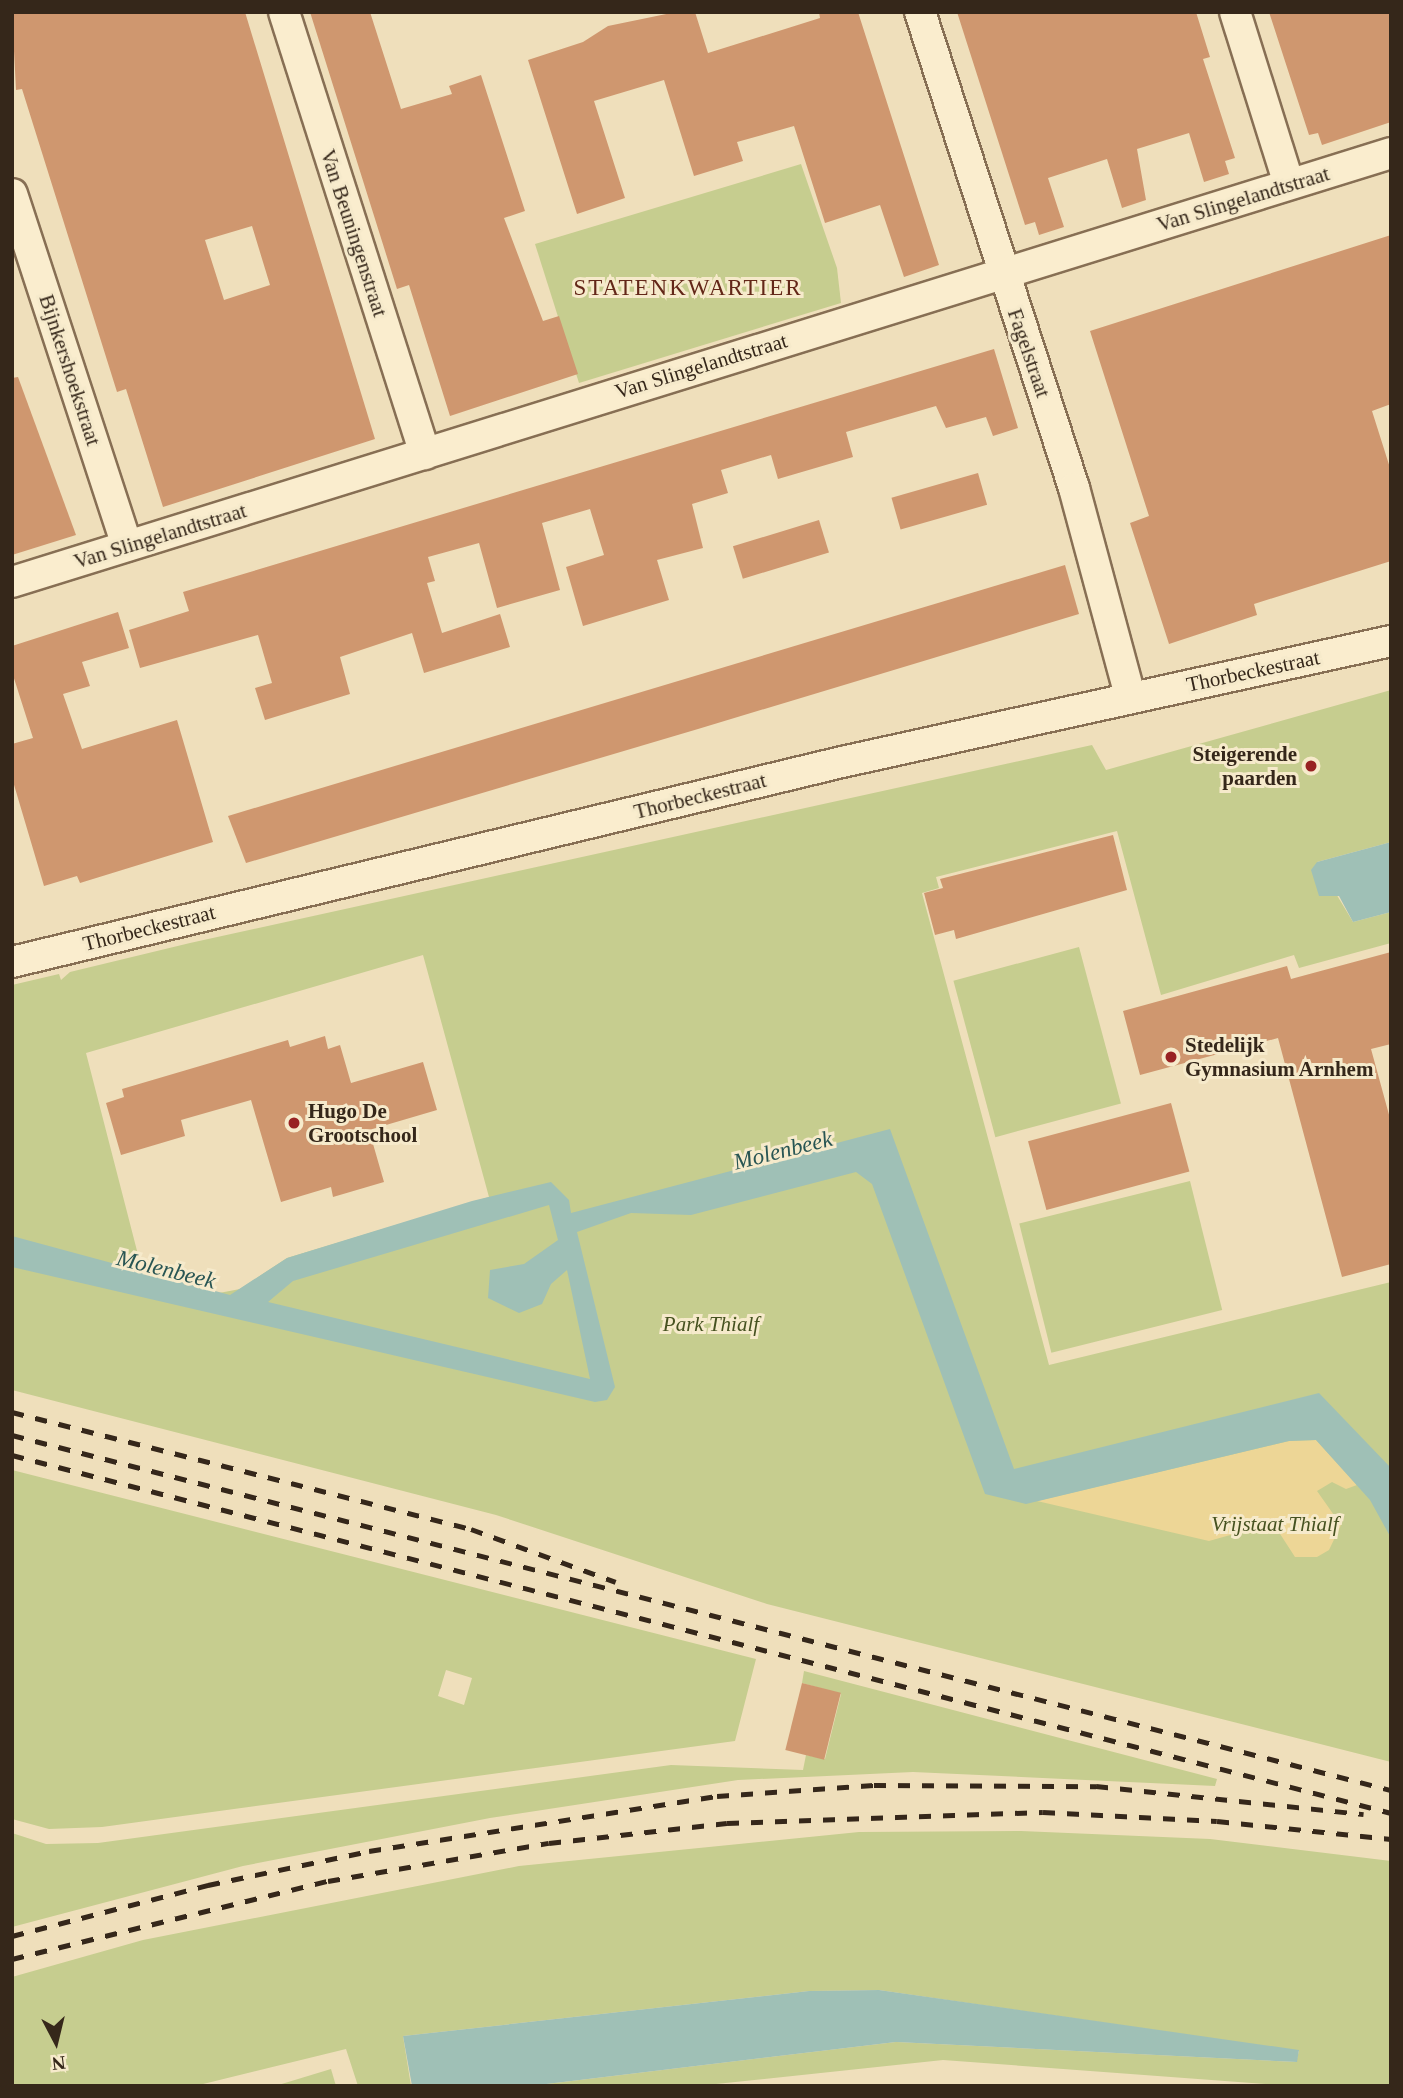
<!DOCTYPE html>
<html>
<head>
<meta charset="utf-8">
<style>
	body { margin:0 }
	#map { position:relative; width:1403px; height:2098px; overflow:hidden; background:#efdfbb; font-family:Georgia,serif }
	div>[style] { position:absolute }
	.green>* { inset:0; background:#c6cd8f; transform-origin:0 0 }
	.sand>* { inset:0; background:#edd696 }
	.water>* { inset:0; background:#9fc0b6 }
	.building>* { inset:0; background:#cf976f; transform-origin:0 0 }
	.roads { filter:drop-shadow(2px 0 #876f54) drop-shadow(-2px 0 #876f54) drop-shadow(0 2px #876f54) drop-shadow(0 -2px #876f54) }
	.minor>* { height:30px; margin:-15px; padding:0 15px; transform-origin:15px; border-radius:15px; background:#faedce }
	.rail>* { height:5px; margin-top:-2.5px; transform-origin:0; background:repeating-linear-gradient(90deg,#35271a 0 12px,transparent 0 24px) }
	.dots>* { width:19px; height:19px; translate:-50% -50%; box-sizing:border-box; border:4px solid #f6eacb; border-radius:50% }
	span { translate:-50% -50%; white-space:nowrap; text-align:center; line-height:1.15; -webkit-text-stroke:6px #f6eacb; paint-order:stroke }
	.street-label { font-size:21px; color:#35271a }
	.poi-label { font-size:21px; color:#35271a; font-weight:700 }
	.right { translate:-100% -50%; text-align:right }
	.left { translate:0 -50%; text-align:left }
	.park-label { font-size:21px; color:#465220; font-style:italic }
	.neighbourhood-label { font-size:23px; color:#632718; letter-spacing:2px }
	.water-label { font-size:23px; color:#285553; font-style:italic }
	.frame { position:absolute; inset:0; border:14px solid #35271a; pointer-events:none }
	.north { position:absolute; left:21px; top:2007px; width:70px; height:70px; -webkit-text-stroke:5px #f6eacb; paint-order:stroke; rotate:173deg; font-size:19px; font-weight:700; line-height:28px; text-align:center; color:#35271a }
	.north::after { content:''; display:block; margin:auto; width:24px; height:32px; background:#35271a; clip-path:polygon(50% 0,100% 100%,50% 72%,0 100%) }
</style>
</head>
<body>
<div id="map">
	<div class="green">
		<i style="clip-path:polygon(801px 164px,837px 268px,841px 303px,579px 383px,535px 244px)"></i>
		<i style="clip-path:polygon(evenodd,1391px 690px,1391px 842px,1317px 862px,1353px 922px,1391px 912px,1391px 943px,1299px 968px,1294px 955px,1161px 995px,1117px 831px,936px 877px,939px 888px,922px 893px,1049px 1365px,1391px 1282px,1391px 1762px,767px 1604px,496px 1515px,12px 1390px,12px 985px,59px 974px,61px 980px,70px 972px,190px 943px,1092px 745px,1106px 770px,1391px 690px,423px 955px,489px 1197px,287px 1258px,240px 1289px,219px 1293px,143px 1274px,86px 1053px,423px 955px)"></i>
		<i style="left:1079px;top:947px;width:162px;height:130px;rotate:75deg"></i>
		<i style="left:1190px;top:1181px;width:133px;height:176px;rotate:76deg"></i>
		<i style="clip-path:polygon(evenodd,12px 1470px,756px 1659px,735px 1741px,102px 1827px,49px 1829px,12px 1819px,12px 1470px,446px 1670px,472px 1678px,464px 1705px,438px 1696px,446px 1670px)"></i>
		<i style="clip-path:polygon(804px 1671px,1217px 1779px,1215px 1786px,913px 1772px,738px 1780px,490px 1818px,243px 1866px,12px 1927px,12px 1833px,46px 1844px,98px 1843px,671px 1765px,803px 1770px,806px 1755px,825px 1759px,841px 1694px,802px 1683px)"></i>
		<i style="clip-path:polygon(1021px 1831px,1210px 1839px,1391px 1861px,1391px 2086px,1291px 2086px,943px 2060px,697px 2086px,530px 2086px,896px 2042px,1296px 2062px,1299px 2051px,879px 1990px,809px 1991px,403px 2036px,411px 2086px,358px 2086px,346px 2049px,195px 2086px,12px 2086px,12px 1977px,143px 1940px,519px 1866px,859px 1832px)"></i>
		<i style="clip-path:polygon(331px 2069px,336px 2086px,275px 2086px)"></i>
	</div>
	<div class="sand">
		<i style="clip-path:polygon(1316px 1440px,1357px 1485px,1346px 1489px,1332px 1482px,1317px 1491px,1341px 1525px,1329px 1550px,1317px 1557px,1295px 1557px,1273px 1523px,1209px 1541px,1037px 1501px,1289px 1441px)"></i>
	</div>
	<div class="water">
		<i style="clip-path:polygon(1391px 842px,1391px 912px,1353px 922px,1339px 896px,1319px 896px,1311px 870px,1317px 862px)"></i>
		<i style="clip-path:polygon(evenodd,890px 1129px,1014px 1469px,1319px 1393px,1391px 1468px,1391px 1538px,1370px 1500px,1316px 1440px,1289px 1441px,1026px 1504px,985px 1494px,872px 1184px,856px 1172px,691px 1215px,631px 1213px,577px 1232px,615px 1387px,607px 1400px,595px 1402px,12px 1267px,12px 1236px,230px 1295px,287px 1258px,472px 1201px,551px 1182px,569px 1200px,571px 1213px,890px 1129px,549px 1205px,558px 1240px,524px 1264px,490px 1270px,488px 1298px,519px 1313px,542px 1304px,551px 1284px,567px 1270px,590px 1379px,268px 1302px,293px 1281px,549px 1205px)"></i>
		<i style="clip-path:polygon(879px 1990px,1299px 2050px,1297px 2062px,896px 2042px,530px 2086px,412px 2086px,403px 2036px,809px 1991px)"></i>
	</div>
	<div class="building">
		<i style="clip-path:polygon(evenodd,12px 12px,245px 12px,375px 439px,163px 507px,126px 389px,117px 392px,22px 89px,16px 90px,12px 12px,252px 226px,270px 285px,224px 300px,205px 240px,252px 226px)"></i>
		<i style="clip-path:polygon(310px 12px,370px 12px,401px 109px,452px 94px,449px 86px,481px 75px,525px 211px,504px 218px,543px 321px,559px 316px,578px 374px,450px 416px,409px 285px,397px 289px)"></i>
		<i style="clip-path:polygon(676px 12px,695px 12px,708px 53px,820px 18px,819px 12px,858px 12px,939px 265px,904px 277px,880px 205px,825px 223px,794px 126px,737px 142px,743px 161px,694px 176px,664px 80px,594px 101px,625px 198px,577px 214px,528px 60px,583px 42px,608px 26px)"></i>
		<i style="clip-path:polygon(957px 12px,1196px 12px,1210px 57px,1203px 59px,1235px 158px,1225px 161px,1229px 174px,1204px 182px,1189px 133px,1137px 149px,1146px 200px,1122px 208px,1107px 159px,1048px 178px,1064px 227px,1039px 235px,1035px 222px,1025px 225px)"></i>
		<i style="clip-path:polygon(1269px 12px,1391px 12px,1391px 122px,1322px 145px,1318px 133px,1309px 135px)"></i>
		<i style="clip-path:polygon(1391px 235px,1391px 404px,1372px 411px,1391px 471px,1391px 561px,1254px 604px,1257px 615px,1169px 644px,1130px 523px,1149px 516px,1090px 331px)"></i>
		<i style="clip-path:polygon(994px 349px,1018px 428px,993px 436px,986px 417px,946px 428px,936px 406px,846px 432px,853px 457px,778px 479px,771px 455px,721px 470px,728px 493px,692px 504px,703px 548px,657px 560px,669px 600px,583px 626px,566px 567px,604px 555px,590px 509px,542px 523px,560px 590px,497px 608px,479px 543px,428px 557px,435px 581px,427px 583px,442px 633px,500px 614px,510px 647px,424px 673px,412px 633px,340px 657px,350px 694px,265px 720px,255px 688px,272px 683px,258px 635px,140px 668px,129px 630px,189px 611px,183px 592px)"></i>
		<i style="clip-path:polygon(18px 377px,76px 535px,12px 555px,12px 378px)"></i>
		<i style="left:978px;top:473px;width:33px;height:90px;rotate:74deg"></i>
		<i style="left:819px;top:520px;width:34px;height:90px;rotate:73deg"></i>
		<i style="clip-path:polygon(1065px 565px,1079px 614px,698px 729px,246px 863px,228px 816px)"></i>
		<i style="clip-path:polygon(118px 612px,129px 648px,82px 662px,90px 686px,63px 694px,82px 749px,177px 720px,213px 842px,80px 883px,77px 876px,44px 886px,12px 778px,12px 744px,33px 738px,12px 672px,12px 646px)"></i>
		<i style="clip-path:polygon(1113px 835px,1127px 890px,956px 939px,954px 930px,935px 935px,924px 893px,943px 888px,940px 879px)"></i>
		<i style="clip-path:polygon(1391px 952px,1391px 1044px,1371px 1049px,1391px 1122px,1391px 1264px,1342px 1277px,1278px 1038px,1140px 1075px,1123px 1011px,1287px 966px,1291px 979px)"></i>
		<i style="clip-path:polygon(325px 1036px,328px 1049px,340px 1045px,351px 1083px,423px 1062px,437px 1110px,369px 1130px,384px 1182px,333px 1197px,331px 1187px,281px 1202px,251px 1100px,181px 1120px,185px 1136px,121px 1155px,106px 1103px,124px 1097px,122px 1089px,288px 1040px,290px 1047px)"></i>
		<i style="left:1171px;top:1103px;width:71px;height:148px;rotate:75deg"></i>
		<i style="left:802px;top:1683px;width:40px;height:69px;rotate:14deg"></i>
	</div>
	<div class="roads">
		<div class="minor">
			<i style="left:284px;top:12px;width:464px;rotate:72.3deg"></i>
			<i style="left:920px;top:12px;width:500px;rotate:72.07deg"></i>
			<i style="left:1074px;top:488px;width:215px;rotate:74.9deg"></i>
			<i style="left:1235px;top:12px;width:180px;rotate:72.6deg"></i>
			<i style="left:12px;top:194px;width:370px;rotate:71.9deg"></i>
			<i style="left:12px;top:582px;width:1444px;rotate:-17.28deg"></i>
			<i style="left:12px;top:962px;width:854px;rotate:-13.55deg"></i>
			<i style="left:842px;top:762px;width:562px;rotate:-12.43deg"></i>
		</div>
	</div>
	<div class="rail">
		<i style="left:12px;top:1412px;width:474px;rotate:14.3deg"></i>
		<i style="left:471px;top:1529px;width:154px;rotate:20.1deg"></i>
		<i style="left:12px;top:1435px;width:1424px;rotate:14.44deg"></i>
		<i style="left:12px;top:1455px;width:1425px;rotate:14.55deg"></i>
		<i style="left:12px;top:1936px;width:203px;rotate:-14.6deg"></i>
		<i style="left:208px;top:1885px;width:165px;rotate:-11.9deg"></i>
		<i style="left:369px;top:1851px;width:352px;rotate:-9deg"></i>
		<i style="left:717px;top:1796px;width:157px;rotate:-4deg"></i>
		<i style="left:874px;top:1785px;width:222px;rotate:0.3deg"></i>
		<i style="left:1096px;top:1786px;width:269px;rotate:6deg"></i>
		<i style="left:12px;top:1959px;width:325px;rotate:-13.9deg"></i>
		<i style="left:328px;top:1881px;width:224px;rotate:-9.8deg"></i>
		<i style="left:549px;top:1843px;width:179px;rotate:-6.4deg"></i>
		<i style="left:727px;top:1823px;width:316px;rotate:-2deg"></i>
		<i style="left:1043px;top:1812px;width:174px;rotate:3deg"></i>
		<i style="left:1217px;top:1821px;width:175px;rotate:5.9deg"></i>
	</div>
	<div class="dots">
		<i style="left:1311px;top:766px;background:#982223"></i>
		<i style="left:1171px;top:1057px;background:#982223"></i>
		<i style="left:294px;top:1123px;background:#982223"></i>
	</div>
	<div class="street-label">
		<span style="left:1243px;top:199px;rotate:-17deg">Van Slingelandtstraat</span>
		<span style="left:354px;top:233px;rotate:72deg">Van Beuningenstraat</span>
		<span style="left:1029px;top:353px;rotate:71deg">Fagelstraat</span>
		<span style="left:701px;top:366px;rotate:-17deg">Van Slingelandtstraat</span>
		<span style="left:70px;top:370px;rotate:72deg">Bijnkershoekstraat</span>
		<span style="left:160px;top:536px;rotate:-17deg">Van Slingelandtstraat</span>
		<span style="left:1253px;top:671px;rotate:-12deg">Thorbeckestraat</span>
		<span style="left:700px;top:796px;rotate:-14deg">Thorbeckestraat</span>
		<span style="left:149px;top:928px;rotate:-14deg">Thorbeckestraat</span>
	</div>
	<div class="poi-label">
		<span class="right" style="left:1297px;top:766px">Steigerende<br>paarden</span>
		<span class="left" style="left:1185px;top:1057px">Stedelijk<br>Gymnasium Arnhem</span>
		<span class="left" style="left:308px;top:1123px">Hugo De<br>Grootschool</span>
	</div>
	<div class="park-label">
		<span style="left:711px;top:1324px">Park Thialf</span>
		<span style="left:1275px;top:1524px">Vrijstaat Thialf</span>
	</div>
	<div class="neighbourhood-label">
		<span style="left:688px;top:288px">STATENKWARTIER</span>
	</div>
	<div class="water-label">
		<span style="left:783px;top:1151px;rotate:-14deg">Molenbeek</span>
		<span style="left:166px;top:1270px;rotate:14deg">Molenbeek</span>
	</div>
	<div class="frame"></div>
	<div class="north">N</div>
</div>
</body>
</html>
